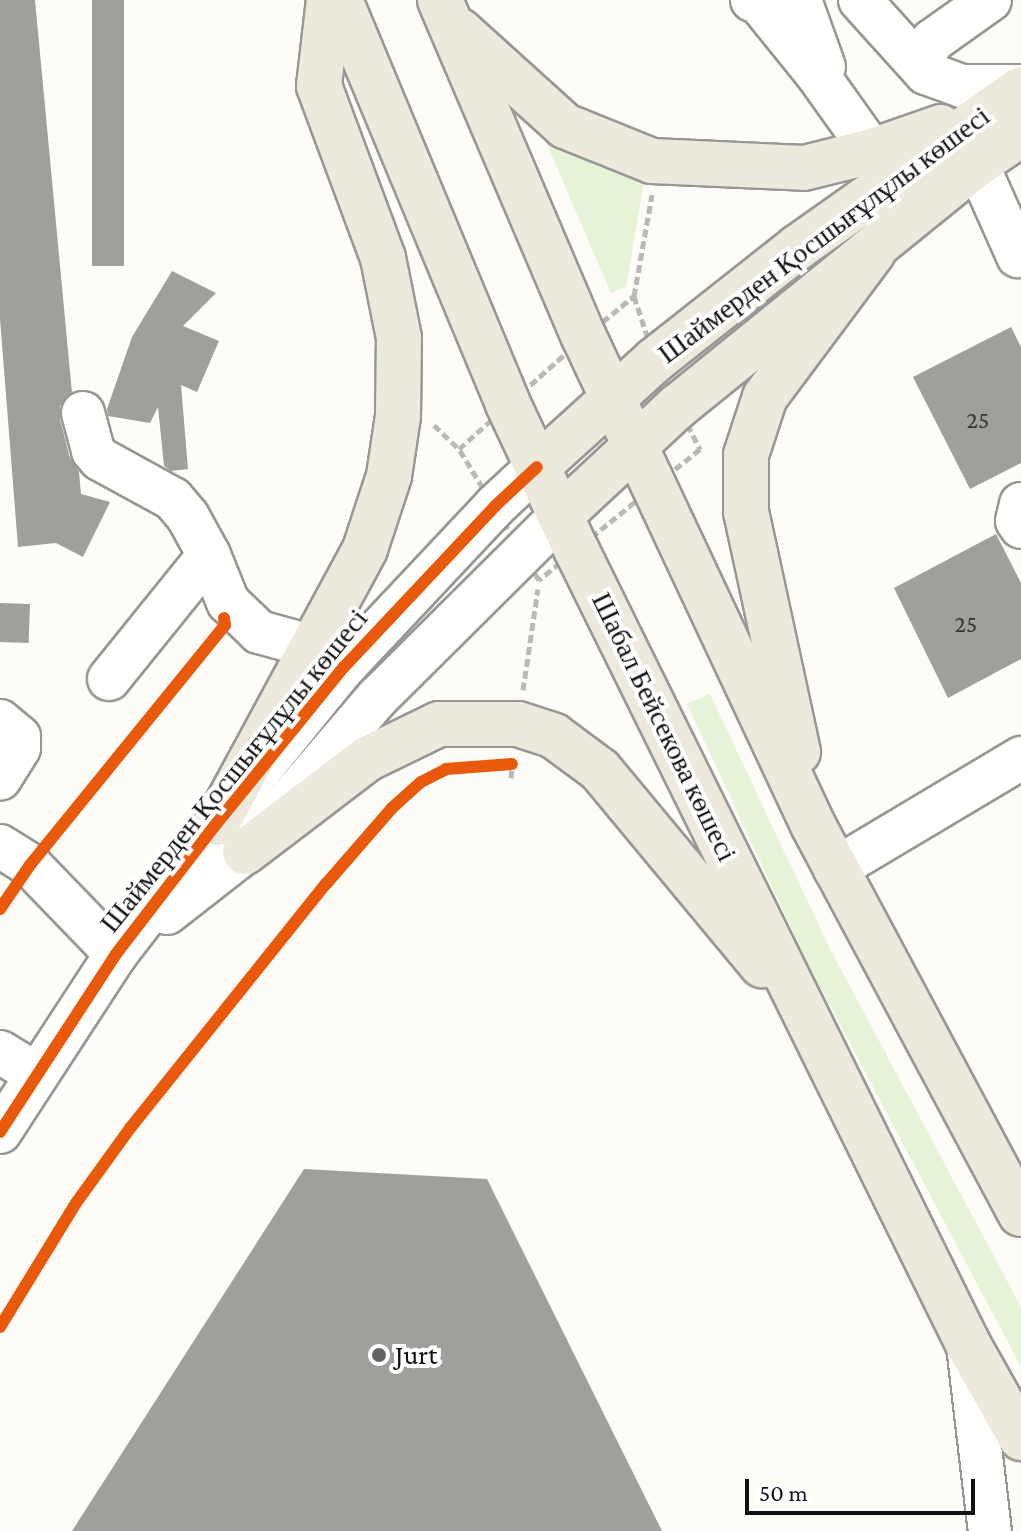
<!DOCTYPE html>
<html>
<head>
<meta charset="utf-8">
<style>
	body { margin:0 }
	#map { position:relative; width:1021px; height:1531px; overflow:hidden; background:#fdfcf7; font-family:"Crimson Pro",serif }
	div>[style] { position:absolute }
	.green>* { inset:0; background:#e7f3d7 }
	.building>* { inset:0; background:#a19f9c; transform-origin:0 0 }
	.path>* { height:5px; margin-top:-2.5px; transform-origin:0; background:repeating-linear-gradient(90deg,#b9b9b8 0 8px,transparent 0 12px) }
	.roads { filter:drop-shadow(2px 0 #979795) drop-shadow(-2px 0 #979795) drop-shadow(0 2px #979795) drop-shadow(0 -2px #979795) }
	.minor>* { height:42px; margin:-21px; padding:0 21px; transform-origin:21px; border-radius:21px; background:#fffffe }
	.major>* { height:44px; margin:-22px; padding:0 22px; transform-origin:22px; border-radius:22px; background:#ede9dc }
	.cycleway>* { height:12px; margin:-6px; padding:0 6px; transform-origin:6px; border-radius:6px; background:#e8590c }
	.dots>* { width:22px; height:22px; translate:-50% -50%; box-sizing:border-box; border:4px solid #fff; border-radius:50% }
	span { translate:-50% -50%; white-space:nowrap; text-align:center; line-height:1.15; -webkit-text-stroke:8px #fff; paint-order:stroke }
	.number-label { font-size:24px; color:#353434 }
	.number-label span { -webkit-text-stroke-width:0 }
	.street-label { font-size:28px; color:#111 }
	.poi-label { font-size:28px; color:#111 }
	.left { translate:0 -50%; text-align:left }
	.scale { position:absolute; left:745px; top:1479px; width:230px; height:36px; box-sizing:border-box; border:4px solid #111; border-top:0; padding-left:10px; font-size:24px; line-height:28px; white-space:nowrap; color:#111; -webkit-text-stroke:6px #fff; paint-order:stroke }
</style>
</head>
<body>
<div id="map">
	<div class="green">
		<i style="clip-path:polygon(546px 142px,597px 166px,644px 182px,626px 287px,611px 293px)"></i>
		<i style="clip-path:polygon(710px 694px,831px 951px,1021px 1307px,1021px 1367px,808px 964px,687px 704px)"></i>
	</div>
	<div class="building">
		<i style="clip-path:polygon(0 0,35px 0,72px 393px,60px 406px,60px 419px,70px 458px,79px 472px,81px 494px,110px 502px,83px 557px,56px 543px,18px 547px,0 319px)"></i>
		<i style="left:92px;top:0;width:32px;height:266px"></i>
		<i style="clip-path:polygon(172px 271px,216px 293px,183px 326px,219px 341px,197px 392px,181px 385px,188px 469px,171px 471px,164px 466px,158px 407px,150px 423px,108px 416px,107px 409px,132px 337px)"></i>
		<i style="clip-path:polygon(1011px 327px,1021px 347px,1021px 463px,970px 489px,913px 377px)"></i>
		<i style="clip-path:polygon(996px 534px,1021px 583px,1021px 659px,948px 698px,894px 588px)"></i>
		<i style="left:0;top:603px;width:30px;height:39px;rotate:2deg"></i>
		<i style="clip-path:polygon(304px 1169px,487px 1179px,662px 1531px,72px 1531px)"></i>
	</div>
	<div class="path">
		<i style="left:634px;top:296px;width:67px;rotate:71.8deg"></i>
		<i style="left:655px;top:360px;width:100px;rotate:63.2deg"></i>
		<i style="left:700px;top:449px;width:208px;rotate:140.9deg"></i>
		<i style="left:539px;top:580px;width:153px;rotate:-121.4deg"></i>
		<i style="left:459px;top:449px;width:168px;rotate:-41.9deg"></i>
		<i style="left:584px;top:337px;width:65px;rotate:-39.4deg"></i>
		<i style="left:634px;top:296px;width:103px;rotate:-79.9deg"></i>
		<i style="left:434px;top:425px;width:35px;rotate:44deg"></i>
		<i style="left:523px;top:690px;width:102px;rotate:-81.6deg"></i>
		<i style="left:511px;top:778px;width:19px;rotate:-84deg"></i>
	</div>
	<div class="roads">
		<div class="minor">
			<i style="left:752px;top:0;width:6px;rotate:9deg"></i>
			<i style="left:758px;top:1px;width:94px;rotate:51.1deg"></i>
			<i style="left:817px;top:74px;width:95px;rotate:54.5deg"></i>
			<i style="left:800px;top:0;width:71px;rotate:70.3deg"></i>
			<i style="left:860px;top:0;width:98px;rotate:47.9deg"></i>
			<i style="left:926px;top:73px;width:38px;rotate:20deg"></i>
			<i style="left:962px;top:86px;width:59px"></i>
			<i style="left:926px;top:73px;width:17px;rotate:-97deg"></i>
			<i style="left:924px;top:56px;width:17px;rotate:-62deg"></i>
			<i style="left:932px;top:41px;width:71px;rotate:-35.3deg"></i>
			<i style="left:977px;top:164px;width:101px;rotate:66deg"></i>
			<i style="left:83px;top:413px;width:39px;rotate:75deg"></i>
			<i style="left:93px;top:451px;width:11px;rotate:49deg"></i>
			<i style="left:100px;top:459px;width:83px;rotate:28.7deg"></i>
			<i style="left:173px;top:499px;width:23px;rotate:50deg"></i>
			<i style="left:188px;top:517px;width:43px;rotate:61.1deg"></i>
			<i style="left:209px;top:555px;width:51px;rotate:68deg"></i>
			<i style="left:228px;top:602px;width:43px;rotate:44.1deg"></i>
			<i style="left:259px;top:632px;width:57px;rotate:15.3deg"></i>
			<i style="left:1021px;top:504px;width:17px;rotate:103deg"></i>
			<i style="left:1017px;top:521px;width:7px;rotate:56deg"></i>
			<i style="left:109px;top:679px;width:159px;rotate:-51.1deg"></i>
			<i style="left:0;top:721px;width:25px;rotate:40deg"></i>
			<i style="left:19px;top:737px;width:11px;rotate:90deg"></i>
			<i style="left:19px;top:748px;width:36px;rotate:122deg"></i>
			<i style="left:0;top:846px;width:36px;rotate:32deg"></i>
			<i style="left:30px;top:865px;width:124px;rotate:46deg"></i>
			<i style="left:835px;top:869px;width:217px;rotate:-30.8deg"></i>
			<i style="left:167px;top:913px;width:99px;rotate:-38deg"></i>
			<i style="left:245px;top:852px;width:204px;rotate:-49.4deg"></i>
			<i style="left:378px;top:697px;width:257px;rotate:-44.8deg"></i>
			<i style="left:0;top:1052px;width:42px;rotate:31.4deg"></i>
			<i style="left:0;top:1132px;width:212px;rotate:-56.9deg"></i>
			<i style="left:116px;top:954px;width:165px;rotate:-52.4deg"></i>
			<i style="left:217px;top:823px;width:201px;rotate:-50.9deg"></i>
			<i style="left:344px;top:667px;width:221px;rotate:-46.8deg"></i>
			<i style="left:495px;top:506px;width:57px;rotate:-42.9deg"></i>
			<i style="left:968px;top:1345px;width:187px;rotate:83.3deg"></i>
		</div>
		<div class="major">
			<i style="left:340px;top:0;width:438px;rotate:67.4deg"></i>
			<i style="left:508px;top:404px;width:162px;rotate:64.9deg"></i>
			<i style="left:577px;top:551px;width:884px;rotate:63.75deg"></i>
			<i style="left:968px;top:1344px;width:108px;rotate:60.6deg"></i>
			<i style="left:440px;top:0;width:366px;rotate:66.9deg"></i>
			<i style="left:584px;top:337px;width:539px;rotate:64.86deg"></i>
			<i style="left:813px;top:825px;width:441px;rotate:61.9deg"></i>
			<i style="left:460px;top:31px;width:142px;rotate:42.1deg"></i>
			<i style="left:565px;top:126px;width:94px;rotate:21.9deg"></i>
			<i style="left:652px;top:161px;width:152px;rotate:2.6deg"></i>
			<i style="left:804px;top:168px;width:70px;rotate:-14deg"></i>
			<i style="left:872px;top:151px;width:73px;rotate:-19.2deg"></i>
			<i style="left:537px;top:467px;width:159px;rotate:-42.2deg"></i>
			<i style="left:655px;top:360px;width:182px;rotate:-38.3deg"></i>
			<i style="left:798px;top:247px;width:273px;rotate:-35.3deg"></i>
			<i style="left:560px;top:516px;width:160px;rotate:-43deg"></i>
			<i style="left:677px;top:407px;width:386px;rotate:-39deg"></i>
			<i style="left:977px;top:164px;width:53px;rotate:-34.3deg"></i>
			<i style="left:798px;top:752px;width:246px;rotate:-102.2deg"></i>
			<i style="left:746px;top:512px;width:57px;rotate:-90deg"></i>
			<i style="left:746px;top:455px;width:61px;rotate:-71.9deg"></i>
			<i style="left:765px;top:397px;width:181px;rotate:-53.3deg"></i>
			<i style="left:217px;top:823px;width:311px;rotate:-61.6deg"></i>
			<i style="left:365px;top:549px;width:77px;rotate:-71.8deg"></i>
			<i style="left:389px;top:476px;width:61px;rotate:-81.5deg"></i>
			<i style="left:398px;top:416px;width:78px;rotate:-89.3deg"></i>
			<i style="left:399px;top:338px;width:82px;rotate:-101.3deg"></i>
			<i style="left:383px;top:258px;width:184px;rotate:-110.4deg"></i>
			<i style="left:319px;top:86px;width:87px;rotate:-83.4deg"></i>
			<i style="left:245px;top:852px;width:153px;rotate:-37.3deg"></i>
			<i style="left:367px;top:759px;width:80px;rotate:-25.9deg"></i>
			<i style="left:439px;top:724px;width:79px"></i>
			<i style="left:518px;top:724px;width:38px;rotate:18deg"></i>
			<i style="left:554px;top:736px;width:57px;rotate:36.5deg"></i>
			<i style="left:600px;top:770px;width:254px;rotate:50.3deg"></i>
		</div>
	</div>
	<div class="cycleway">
		<i style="left:0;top:909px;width:53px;rotate:-55.7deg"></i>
		<i style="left:30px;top:865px;width:309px;rotate:-50.9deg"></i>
		<i style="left:225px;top:625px;width:7px;rotate:-98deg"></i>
		<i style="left:0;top:1132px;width:212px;rotate:-56.9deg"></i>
		<i style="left:116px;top:954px;width:165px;rotate:-52.4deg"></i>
		<i style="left:217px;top:823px;width:201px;rotate:-50.9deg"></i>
		<i style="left:344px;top:667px;width:221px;rotate:-46.8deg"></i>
		<i style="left:495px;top:506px;width:57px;rotate:-42.9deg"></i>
		<i style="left:0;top:1327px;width:145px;rotate:-58.5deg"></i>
		<i style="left:76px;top:1203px;width:94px;rotate:-54.1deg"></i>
		<i style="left:131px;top:1127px;width:312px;rotate:-51.3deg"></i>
		<i style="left:326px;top:884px;width:101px;rotate:-49deg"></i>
		<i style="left:392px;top:808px;width:39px;rotate:-42deg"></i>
		<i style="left:421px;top:782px;width:28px;rotate:-27deg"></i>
		<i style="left:446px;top:769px;width:66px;rotate:-4.3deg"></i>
	</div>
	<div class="dots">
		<i style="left:379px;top:1355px;background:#646362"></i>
	</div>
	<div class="number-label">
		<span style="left:978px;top:420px">25</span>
		<span style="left:966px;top:624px">25</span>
	</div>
	<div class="street-label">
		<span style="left:824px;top:235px;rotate:-37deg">Шаймерден Қосшығұлұлы көшесі</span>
		<span style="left:664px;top:727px;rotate:64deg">Шабал Бейсекова көшесі</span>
		<span style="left:234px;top:771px;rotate:-51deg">Шаймерден Қосшығұлұлы көшесі</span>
	</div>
	<div class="poi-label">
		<span class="left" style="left:395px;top:1355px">Jurt</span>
	</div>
	<div class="scale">50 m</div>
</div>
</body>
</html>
